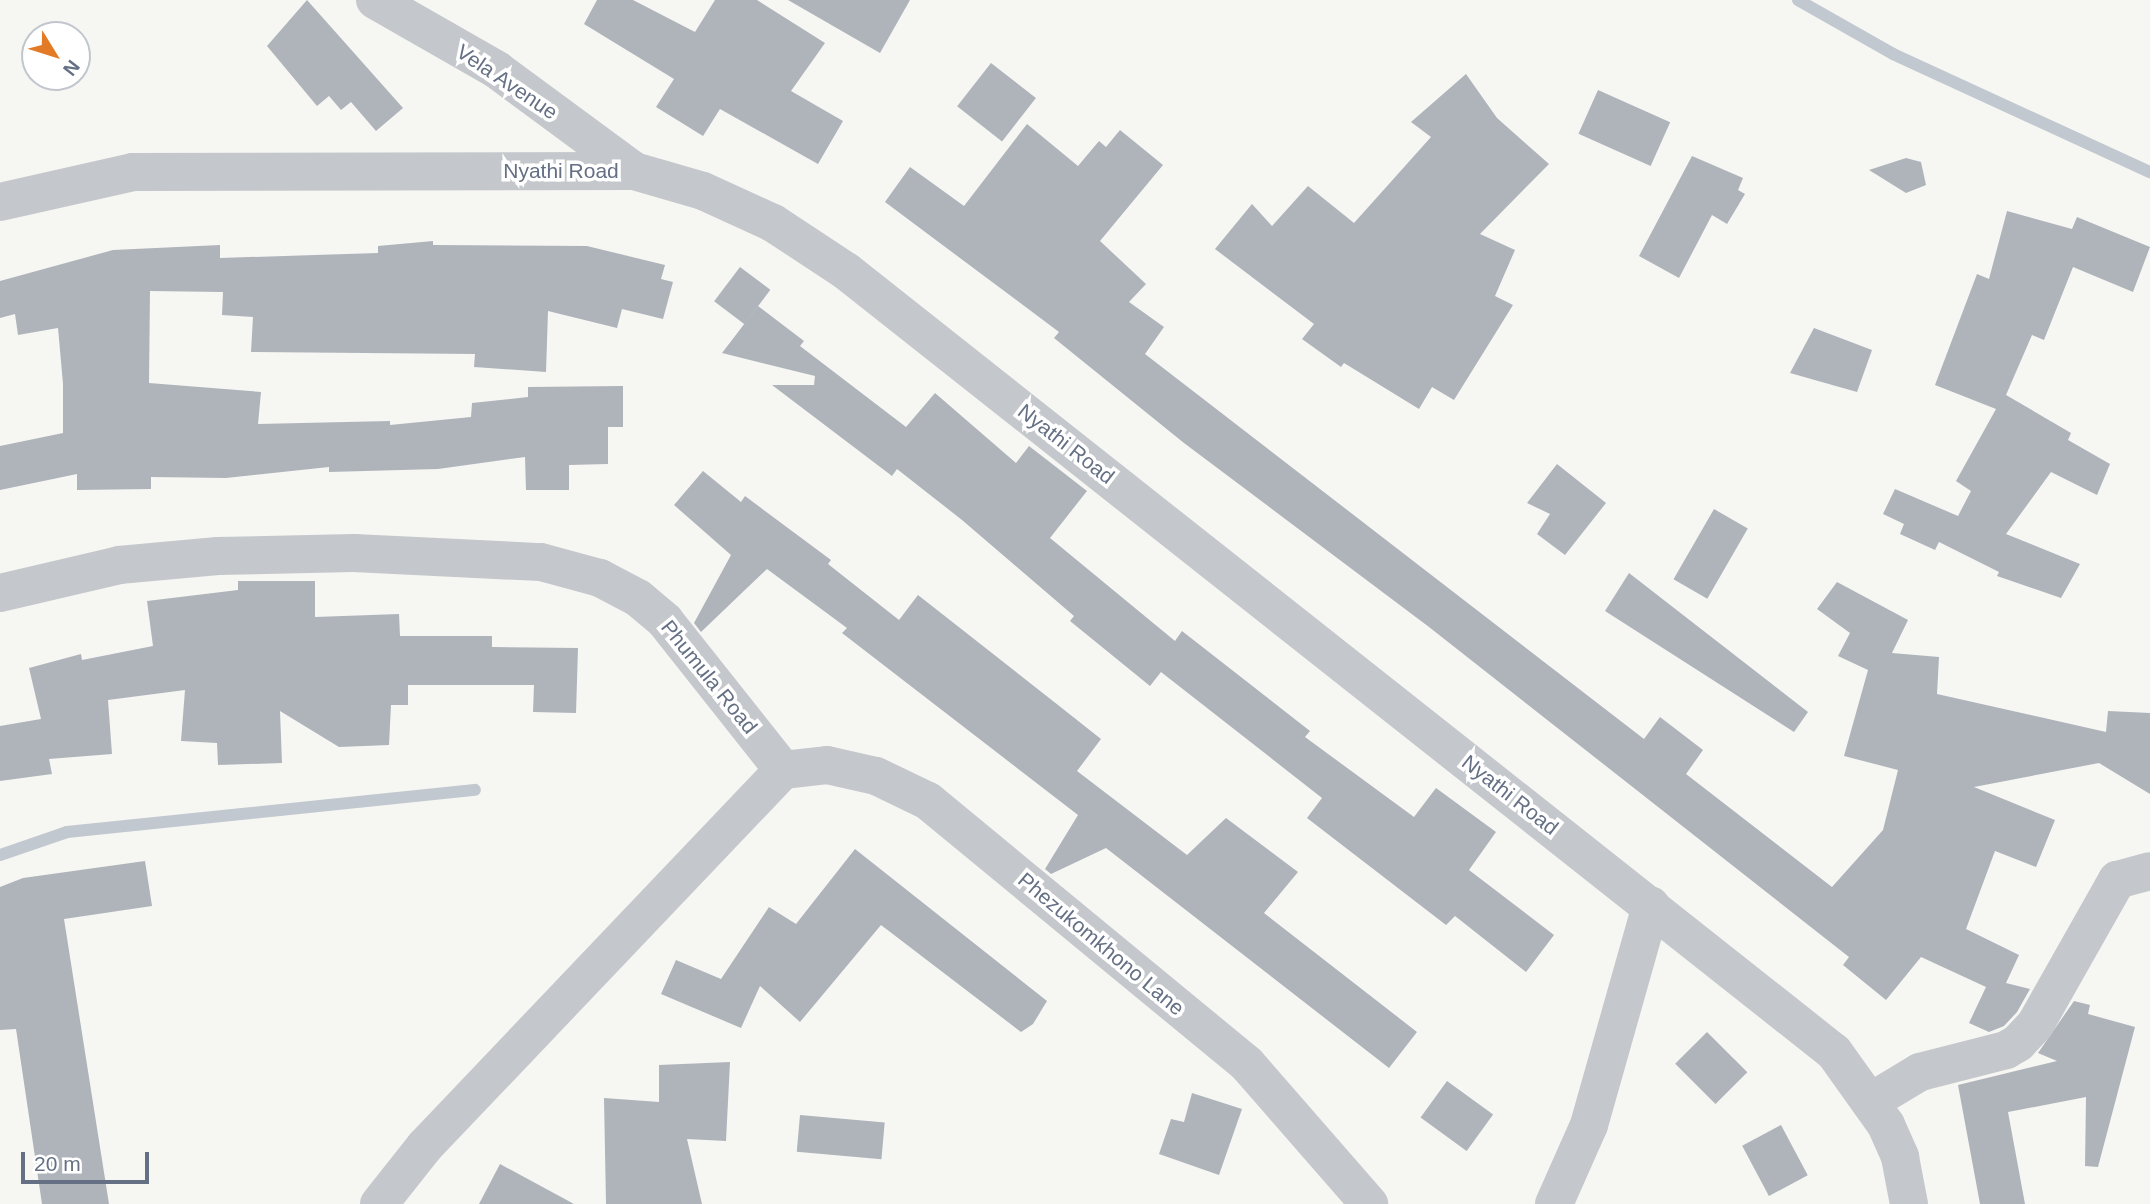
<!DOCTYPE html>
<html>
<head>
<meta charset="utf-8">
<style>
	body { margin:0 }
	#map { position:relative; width:2150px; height:1204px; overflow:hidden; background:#f6f6f3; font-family:Arial,sans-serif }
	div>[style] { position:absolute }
	.stream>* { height:12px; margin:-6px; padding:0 6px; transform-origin:6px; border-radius:6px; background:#c1c8cf }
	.building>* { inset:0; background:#afb4bb; transform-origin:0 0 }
	.minor>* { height:38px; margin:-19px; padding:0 19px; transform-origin:19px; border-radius:19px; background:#c4c7cb }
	span { translate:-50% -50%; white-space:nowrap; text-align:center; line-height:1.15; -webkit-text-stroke:7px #fff; paint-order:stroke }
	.street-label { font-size:21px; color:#657084 }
	.north { position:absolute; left:21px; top:21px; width:70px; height:70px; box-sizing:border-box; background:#fff; border:2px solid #c1c6ce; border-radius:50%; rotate:128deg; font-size:19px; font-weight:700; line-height:28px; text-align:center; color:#657084 }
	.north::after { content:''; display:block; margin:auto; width:24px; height:32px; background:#e37b26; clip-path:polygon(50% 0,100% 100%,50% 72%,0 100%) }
	.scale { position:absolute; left:21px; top:1152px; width:128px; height:32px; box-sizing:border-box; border:4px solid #657084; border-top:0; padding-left:9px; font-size:21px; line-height:24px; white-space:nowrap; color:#657084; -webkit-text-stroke:5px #fff; paint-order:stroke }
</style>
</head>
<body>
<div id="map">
	<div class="stream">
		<i style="left:1798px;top:0;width:109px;rotate:29.6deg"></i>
		<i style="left:1893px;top:54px;width:283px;rotate:24.7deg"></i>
		<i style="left:0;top:855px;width:71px;rotate:-18.9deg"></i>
		<i style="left:67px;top:832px;width:410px;rotate:-5.9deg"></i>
	</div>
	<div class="building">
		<i style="clip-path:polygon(307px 0,403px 108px,376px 131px,351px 102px,341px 110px,329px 96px,317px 106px,267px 46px)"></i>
		<i style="clip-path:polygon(597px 0,633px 0,695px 32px,715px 0,757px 0,825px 43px,791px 91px,843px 121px,818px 164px,720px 109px,703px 136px,656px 107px,674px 79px,584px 24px)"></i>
		<i style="clip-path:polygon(788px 0,910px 0,880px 53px)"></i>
		<i style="left:991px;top:63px;width:57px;height:55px;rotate:38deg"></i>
		<i style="clip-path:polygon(1466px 74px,1497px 118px,1549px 164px,1480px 234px,1515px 250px,1495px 296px,1513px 305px,1454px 400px,1432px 387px,1419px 409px,1344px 363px,1341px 367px,1302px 339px,1314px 324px,1215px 249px,1252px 204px,1272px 226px,1308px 186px,1354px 223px,1431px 137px,1411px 122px)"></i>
		<i style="left:1598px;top:90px;width:79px;height:48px;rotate:24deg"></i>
		<i style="clip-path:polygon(1027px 124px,1078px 166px,1099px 141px,1106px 147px,1120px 130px,1163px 165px,1100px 241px,1146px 284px,1129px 302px,1164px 327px,1145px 354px,1644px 739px,1660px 717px,1703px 750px,1686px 774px,1832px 887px,1883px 830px,1898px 770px,1844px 756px,1868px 670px,1838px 656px,1850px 633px,1817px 609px,1837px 582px,1908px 620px,1892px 653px,1939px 657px,1937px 694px,2106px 732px,2108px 711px,2150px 713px,2150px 794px,2099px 763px,1974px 787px,2055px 820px,2036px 867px,1995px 851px,1966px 929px,2019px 955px,2006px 983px,2030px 989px,2017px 1012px,2004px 1026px,1989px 1032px,1969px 1023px,1986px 987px,1921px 957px,1886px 1000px,1843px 965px,1849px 957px,1429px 627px,1184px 443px,1054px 338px,1059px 332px,885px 202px,910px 167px,964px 206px)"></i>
		<i style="clip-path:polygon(1692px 156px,1743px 178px,1738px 190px,1745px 194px,1727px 224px,1712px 215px,1679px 278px,1639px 256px)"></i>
		<i style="clip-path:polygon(1906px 158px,1921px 162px,1926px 185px,1906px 193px,1869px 170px)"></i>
		<i style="clip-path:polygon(2007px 211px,2072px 229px,2077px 217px,2150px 247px,2133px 292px,2073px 267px,2044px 340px,2032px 335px,2006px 395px,2071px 433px,2068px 440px,2110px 464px,2097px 495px,2051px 472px,2006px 534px,2080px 564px,2061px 598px,1997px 576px,1999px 572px,1939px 542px,1935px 550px,1900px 534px,1904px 524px,1883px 514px,1895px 489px,1958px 516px,1971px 491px,1956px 481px,1996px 409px,1935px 385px,1977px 274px,1989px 279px)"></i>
		<i style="clip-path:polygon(433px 241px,433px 245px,587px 246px,665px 265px,661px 279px,673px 282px,663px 319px,622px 309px,617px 328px,548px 311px,546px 372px,474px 367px,475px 354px,251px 352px,253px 317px,222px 315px,223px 292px,150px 291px,149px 383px,261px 392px,258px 424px,390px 421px,390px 425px,471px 417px,472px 403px,528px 397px,528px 387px,623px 386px,623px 427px,608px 427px,608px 464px,569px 465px,569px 490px,526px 490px,525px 457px,438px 469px,329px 472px,329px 467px,226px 478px,151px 477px,151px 489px,77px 490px,77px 474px,0 490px,0 446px,63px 433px,63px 384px,58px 328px,18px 335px,15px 314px,0 318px,0 281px,113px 250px,220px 245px,220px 258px,378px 253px,378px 246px)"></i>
		<i style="left:740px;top:267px;width:38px;height:43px;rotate:37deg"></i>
		<i style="clip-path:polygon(758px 306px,804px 341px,800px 346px,906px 427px,935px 393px,1016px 463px,1029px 446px,1087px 491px,1050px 538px,1175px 641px,1182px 631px,1310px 731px,1305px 737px,1414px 817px,1436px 788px,1496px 832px,1469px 870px,1554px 935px,1526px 972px,1455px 916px,1446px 925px,1307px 818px,1322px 798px,1161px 672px,1150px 686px,1070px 621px,1074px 616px,962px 520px,897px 469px,892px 476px,772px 385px,814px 385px,815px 376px,722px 353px)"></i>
		<i style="clip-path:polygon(1814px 328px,1872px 350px,1857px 392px,1790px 373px)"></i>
		<i style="clip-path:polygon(1557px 464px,1606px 503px,1565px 555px,1537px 534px,1550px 514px,1527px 503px)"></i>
		<i style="clip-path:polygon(703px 471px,741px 502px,745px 496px,831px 560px,828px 564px,899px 620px,918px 595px,1058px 705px,1101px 739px,1077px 771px,1187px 855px,1226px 818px,1298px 872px,1264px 913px,1417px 1032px,1389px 1068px,1106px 848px,1051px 874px,1045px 869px,1078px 815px,842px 633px,847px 628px,767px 569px,701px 632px,694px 623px,731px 555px,674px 505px)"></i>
		<i style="left:1714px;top:509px;width:39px;height:81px;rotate:30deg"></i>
		<i style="clip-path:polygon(1629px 573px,1808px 712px,1794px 732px,1605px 611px)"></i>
		<i style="clip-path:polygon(238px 581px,315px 581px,315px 617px,399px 614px,400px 636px,492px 636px,492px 647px,578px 648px,576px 713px,533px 712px,534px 685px,408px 685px,408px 705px,391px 705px,389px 745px,339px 747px,280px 711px,282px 763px,218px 765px,217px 743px,181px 741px,185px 690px,108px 700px,112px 754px,49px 759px,52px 774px,0 781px,0 726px,41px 719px,29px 668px,81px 654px,82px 660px,153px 646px,147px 601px,238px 590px)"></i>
		<i style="clip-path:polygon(855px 849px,1047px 1001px,1033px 1024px,1021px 1032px,881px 925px,800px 1022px,760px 986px,741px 1028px,661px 994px,676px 960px,721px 979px,769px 907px,796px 924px)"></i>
		<i style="clip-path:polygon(145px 861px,152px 906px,64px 919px,109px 1204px,42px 1204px,16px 1029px,0 1030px,0 887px,23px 878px)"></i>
		<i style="clip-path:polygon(2074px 1001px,2090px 1005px,2088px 1014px,2135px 1027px,2098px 1167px,2085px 1166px,2086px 1097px,2008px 1112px,2025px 1204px,1980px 1204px,1958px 1085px,2057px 1061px,2038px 1053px)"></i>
		<i style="left:1707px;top:1032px;width:57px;height:45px;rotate:45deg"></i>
		<i style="clip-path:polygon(730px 1062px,726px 1141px,687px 1139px,702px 1204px,606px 1204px,604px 1098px,659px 1102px,659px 1065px)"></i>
		<i style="left:1447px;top:1081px;width:57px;height:45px;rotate:36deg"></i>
		<i style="clip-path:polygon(1192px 1093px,1242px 1109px,1219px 1175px,1159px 1154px,1171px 1119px,1184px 1122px)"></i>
		<i style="left:800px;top:1115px;width:85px;height:37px;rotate:5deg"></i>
		<i style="left:1781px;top:1125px;width:57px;height:44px;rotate:62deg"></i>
		<i style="clip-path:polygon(500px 1164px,574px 1204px,479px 1204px)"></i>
	</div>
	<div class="minor">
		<i style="left:375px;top:0;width:141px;rotate:29.8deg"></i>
		<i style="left:497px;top:70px;width:170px;rotate:36.4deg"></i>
		<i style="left:0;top:202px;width:136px;rotate:-12.7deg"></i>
		<i style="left:133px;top:172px;width:501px;rotate:-0.11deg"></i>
		<i style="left:634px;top:171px;width:72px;rotate:16.2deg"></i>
		<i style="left:703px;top:191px;width:77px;rotate:24.6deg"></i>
		<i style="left:773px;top:223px;width:87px;rotate:33.3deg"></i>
		<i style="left:846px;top:271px;width:1259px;rotate:38.33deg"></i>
		<i style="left:1834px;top:1052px;width:90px;rotate:54.5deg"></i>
		<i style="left:1886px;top:1125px;width:35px;rotate:66deg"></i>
		<i style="left:1900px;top:1157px;width:48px;rotate:79.2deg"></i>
		<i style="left:0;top:593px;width:122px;rotate:-13.2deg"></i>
		<i style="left:119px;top:565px;width:99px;rotate:-5.2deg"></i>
		<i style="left:218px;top:556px;width:136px;rotate:-1.3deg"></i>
		<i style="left:354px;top:553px;width:187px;rotate:2.8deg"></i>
		<i style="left:541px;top:562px;width:61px;rotate:15.2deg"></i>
		<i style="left:600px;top:578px;width:43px;rotate:27.8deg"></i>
		<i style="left:638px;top:598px;width:35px;rotate:40deg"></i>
		<i style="left:665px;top:621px;width:190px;rotate:51.6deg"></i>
		<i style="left:783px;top:770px;width:44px;rotate:-6.5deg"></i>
		<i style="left:827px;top:765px;width:50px;rotate:12.7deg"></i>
		<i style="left:876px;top:776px;width:58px;rotate:25.7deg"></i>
		<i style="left:928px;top:801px;width:413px;rotate:39.5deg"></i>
		<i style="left:1247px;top:1064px;width:186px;rotate:48.9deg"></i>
		<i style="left:1870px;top:1102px;width:58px;rotate:-31deg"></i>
		<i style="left:1920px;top:1072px;width:89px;rotate:-14.3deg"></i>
		<i style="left:2006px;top:1050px;width:14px;rotate:-30deg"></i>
		<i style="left:2018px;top:1043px;width:25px;rotate:-47deg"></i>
		<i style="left:2035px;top:1025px;width:167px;rotate:-60.5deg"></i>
		<i style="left:2117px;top:880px;width:34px;rotate:-15deg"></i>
		<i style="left:379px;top:1204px;width:74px;rotate:-51.6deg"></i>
		<i style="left:425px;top:1146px;width:519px;rotate:-46.4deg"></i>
		<i style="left:1554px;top:1204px;width:86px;rotate:-66.1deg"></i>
		<i style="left:1589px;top:1125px;width:228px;rotate:-74.2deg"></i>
	</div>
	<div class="street-label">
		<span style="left:507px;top:82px;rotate:34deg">Vela Avenue</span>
		<span style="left:561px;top:171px">Nyathi Road</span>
		<span style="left:1066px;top:444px;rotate:38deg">Nyathi Road</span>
		<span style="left:709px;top:677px;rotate:51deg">Phumula Road</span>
		<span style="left:1510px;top:795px;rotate:38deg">Nyathi Road</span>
		<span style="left:1101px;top:944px;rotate:40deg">Phezukomkhono Lane</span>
	</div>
	<div class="north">N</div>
	<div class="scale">20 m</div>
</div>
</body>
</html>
